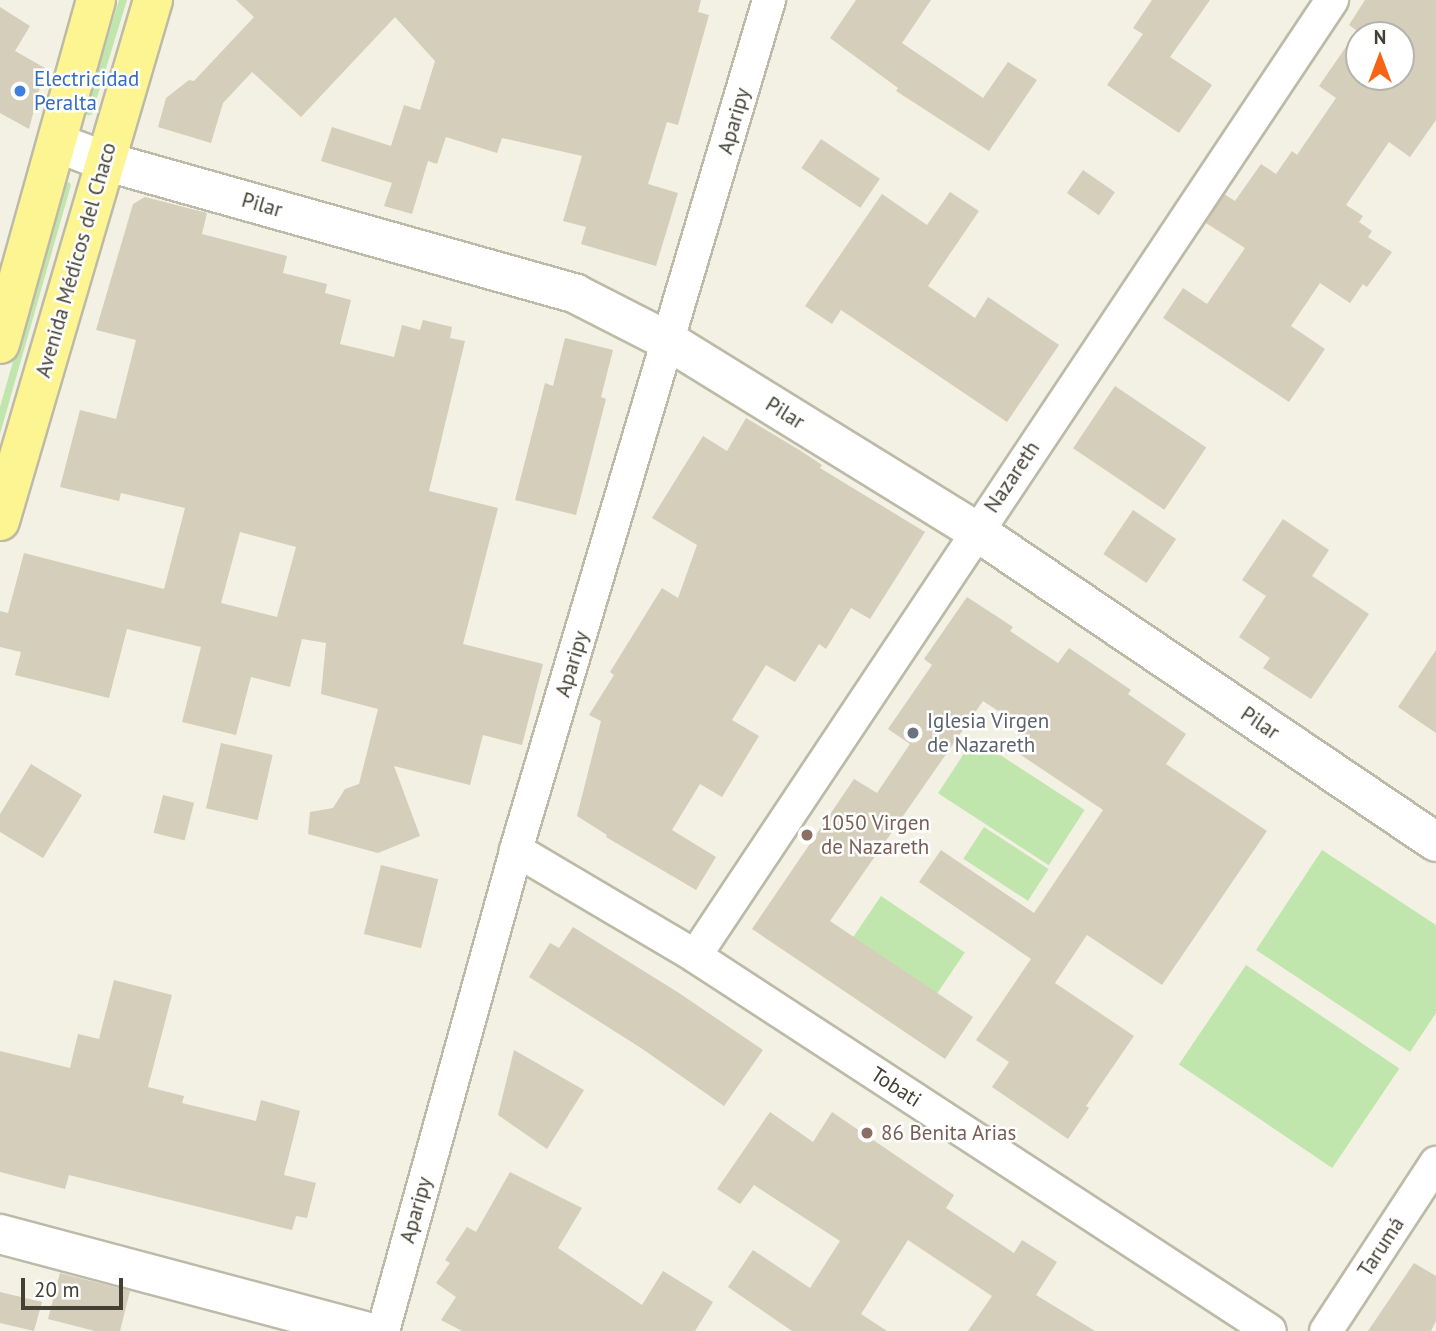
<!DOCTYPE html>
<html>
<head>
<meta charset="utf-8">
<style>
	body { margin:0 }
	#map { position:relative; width:1436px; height:1331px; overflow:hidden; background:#f2f1e4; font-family:"PT Sans",sans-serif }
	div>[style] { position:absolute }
	.green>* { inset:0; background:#c1e6ad; transform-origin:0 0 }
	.building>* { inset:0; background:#d4ceba; transform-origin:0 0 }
	.roads { filter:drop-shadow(2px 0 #bdbaa7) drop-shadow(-2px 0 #bdbaa7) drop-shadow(0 2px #bdbaa7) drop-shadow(0 -2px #bdbaa7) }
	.minor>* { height:32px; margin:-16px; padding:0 16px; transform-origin:16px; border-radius:16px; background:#fff }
	.tertiary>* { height:38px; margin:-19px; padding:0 19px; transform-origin:19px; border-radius:19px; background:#fff }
	.primary>* { height:38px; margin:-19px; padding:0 19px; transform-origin:19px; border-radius:19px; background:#fdf492 }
	.dots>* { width:19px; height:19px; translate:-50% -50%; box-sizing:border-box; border:4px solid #fff; border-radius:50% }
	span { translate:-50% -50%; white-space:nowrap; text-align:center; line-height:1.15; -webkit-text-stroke:5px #fff; paint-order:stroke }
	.shop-label { font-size:21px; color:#366cbe }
	.left { translate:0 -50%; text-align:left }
	.street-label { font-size:21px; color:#444134 }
	.worship-label { font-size:21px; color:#5b616d }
	.education-label { font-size:21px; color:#785e54 }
	.north { position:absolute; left:1345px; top:21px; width:70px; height:70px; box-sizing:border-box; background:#fff; border:2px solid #b4b3ae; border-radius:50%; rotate:0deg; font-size:19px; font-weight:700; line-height:28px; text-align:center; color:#444134 }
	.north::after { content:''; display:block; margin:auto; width:24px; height:32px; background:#f86416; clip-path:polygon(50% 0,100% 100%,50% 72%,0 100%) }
	.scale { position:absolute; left:21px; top:1278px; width:102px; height:32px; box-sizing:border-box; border:4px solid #444134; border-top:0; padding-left:9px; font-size:21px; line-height:24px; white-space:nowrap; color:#444134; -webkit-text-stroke:5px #fff; paint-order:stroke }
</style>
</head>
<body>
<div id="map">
	<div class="green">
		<i style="clip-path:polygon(119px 0,127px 0,92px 114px,88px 116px,85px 112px)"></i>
		<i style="clip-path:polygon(69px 182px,71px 185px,0 434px,0 407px,64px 183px)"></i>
		<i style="left:974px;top:738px;width:132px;height:66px;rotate:33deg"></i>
		<i style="left:984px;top:827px;width:77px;height:38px;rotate:33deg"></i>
		<i style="clip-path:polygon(1322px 850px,1436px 925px,1436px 1013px,1410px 1052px,1256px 950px)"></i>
		<i style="left:881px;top:896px;width:101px;height:52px;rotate:34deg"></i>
		<i style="left:1246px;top:965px;width:185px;height:120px;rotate:34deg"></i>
	</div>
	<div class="building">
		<i style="clip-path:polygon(236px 0,701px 0,698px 12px,709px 15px,678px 125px,667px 122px,648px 184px,678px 193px,656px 266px,581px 244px,586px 227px,563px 221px,582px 156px,502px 138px,497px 153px,446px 137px,437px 164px,428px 161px,412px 214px,384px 206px,392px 183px,321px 161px,332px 127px,391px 146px,404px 105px,420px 110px,435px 61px,395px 17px,301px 117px,252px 72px,223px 103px,211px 143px,158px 127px,166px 98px,189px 80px,194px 81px,254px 17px)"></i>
		<i style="clip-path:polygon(856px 0,931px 0,902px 43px,983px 98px,1008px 62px,1037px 80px,989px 151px,896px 91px,898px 88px,830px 38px)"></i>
		<i style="clip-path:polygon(1152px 0,1210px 0,1170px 57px,1212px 85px,1179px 133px,1107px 85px,1143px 34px,1133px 28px)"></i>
		<i style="clip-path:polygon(evenodd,1365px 0,1436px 0,1436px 120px,1410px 157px,1389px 142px,1346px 205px,1363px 216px,1359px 222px,1372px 231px,1368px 237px,1392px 252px,1367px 287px,1363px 284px,1350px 303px,1320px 283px,1291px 326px,1325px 349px,1289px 402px,1163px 318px,1183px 288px,1207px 304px,1245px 248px,1206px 223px,1224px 194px,1235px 201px,1261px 164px,1276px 174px,1292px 151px,1297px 155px,1336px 98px,1319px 86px,1357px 31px,1349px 25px,1365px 0,1359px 35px,1401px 35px,1401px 77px,1359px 77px,1359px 35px)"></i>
		<i style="clip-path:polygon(0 7px,30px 26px,15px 51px,45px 68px,29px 129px,0 113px)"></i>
		<i style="left:821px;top:139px;width:71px;height:35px;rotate:34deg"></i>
		<i style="left:1083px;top:170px;width:39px;height:28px;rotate:35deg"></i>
		<i style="clip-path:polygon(950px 192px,979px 211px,928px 286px,975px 318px,988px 297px,1059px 345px,1007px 422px,841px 310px,832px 324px,805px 306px,882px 194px,927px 225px)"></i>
		<i style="clip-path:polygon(evenodd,145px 197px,207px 213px,202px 234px,287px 256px,283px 273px,327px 284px,325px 293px,351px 300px,340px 344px,394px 357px,402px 325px,420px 330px,423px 320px,452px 327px,450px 338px,465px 341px,429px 491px,498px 508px,463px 644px,543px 664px,522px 745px,483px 735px,470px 785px,394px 766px,420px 836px,378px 853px,308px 834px,310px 812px,333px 808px,345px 789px,359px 784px,378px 709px,321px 694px,326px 643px,302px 639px,290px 687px,251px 677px,236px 735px,182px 722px,201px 647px,127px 629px,109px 698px,15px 675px,21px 652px,0 647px,0 611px,8px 613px,24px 553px,164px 589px,185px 508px,121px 493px,119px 501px,60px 487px,80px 410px,116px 419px,136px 340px,96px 330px,133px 204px,145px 197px,240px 532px,296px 547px,277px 617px,221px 603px,240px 532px)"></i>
		<i style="clip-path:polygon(565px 338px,613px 350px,601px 397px,606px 399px,576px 515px,515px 500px,545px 383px,553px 386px)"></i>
		<i style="left:1115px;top:386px;width:110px;height:75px;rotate:34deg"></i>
		<i style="clip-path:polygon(746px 418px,801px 451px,822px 465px,820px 468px,925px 532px,870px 619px,851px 608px,826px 649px,819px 644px,795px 682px,766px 665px,732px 720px,759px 736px,722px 797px,700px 784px,672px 830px,716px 857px,696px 890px,606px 837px,607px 835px,577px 816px,601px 721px,589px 715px,614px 675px,610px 672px,662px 588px,678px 598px,697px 545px,652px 518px,703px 436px,727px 451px)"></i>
		<i style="left:1133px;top:510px;width:52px;height:53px;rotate:34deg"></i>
		<i style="clip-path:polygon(1283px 519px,1329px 550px,1312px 576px,1369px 614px,1311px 699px,1263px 668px,1270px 658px,1239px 637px,1266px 596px,1242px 580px)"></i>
		<i style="clip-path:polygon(967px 597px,1013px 627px,1010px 631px,1058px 663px,1069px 648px,1131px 690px,1128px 694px,1186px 734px,1166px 764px,1267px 831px,1162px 985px,1087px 935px,1055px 983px,1134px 1036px,1086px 1106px,1089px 1108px,1068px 1139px,992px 1087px,1009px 1062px,976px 1040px,1031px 959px,919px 882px,941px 850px,1034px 913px,1103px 810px,1012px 749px,1026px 729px,983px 701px,830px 921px,973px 1017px,945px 1059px,752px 929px,854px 779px,877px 793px,910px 744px,888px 729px,932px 665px,924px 659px)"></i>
		<i style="clip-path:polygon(1436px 650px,1436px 733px,1398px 707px)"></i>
		<i style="left:221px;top:743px;width:53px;height:67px;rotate:13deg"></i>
		<i style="clip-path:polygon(31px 764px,82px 795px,43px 858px,0 832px,0 814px)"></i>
		<i style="left:163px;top:795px;width:32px;height:39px;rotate:14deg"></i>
		<i style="left:381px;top:865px;width:59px;height:71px;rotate:14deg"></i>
		<i style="clip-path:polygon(573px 927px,679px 993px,763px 1050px,724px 1106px,641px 1048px,529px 977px,550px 943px,559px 948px)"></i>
		<i style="clip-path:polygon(114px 980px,172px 995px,148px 1087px,184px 1096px,182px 1103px,256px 1121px,261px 1100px,300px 1111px,284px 1175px,316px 1183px,307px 1218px,296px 1216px,292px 1230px,69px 1175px,65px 1189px,0 1172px,0 1051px,70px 1068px,78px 1034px,99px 1039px)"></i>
		<i style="clip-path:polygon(514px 1050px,584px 1090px,547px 1149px,498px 1115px)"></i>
		<i style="clip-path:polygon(770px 1112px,813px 1142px,832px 1112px,954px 1195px,946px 1208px,1014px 1253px,1022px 1240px,1057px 1262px,1036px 1295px,1095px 1331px,968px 1331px,992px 1296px,908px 1240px,861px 1314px,887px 1331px,792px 1331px,728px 1287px,753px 1250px,810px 1288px,840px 1241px,754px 1185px,740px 1204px,717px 1189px)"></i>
		<i style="clip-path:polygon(510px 1172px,582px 1208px,558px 1248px,642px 1305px,663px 1271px,713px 1302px,695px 1331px,462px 1331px,441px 1320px,456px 1297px,436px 1283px,450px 1263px,445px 1260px,467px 1227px,476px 1232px)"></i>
		<i style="clip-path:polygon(1414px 1263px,1436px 1276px,1436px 1321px,1431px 1331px,1368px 1331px)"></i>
		<i style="clip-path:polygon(60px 1273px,130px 1291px,120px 1331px,95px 1331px,48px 1319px)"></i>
		<i style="clip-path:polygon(0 1292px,42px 1302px,34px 1331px,0 1323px)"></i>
	</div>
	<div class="roads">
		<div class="minor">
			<i style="left:516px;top:850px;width:208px;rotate:30.6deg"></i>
			<i style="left:695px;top:956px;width:686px;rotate:33.11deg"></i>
			<i style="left:695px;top:956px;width:1149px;rotate:-56.32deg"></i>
			<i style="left:383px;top:1331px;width:499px;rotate:-74.5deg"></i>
			<i style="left:516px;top:850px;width:887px;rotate:-73.42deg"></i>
			<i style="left:1326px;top:1331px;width:201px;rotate:-56.8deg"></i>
		</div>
		<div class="tertiary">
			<i style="left:58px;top:143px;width:49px;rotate:21.4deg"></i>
			<i style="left:104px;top:161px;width:490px;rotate:15.7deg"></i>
			<i style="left:576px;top:294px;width:106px;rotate:27.1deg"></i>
			<i style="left:670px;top:342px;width:360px;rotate:31.7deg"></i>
			<i style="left:976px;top:531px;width:555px;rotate:34.06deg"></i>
			<i style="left:0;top:1234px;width:378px;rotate:14.9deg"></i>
		</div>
		<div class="primary">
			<i style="left:0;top:344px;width:357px;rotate:-74.4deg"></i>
			<i style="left:0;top:521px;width:543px;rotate:-73.63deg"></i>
		</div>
	</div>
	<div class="dots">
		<i style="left:20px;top:91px;background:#3f7fe0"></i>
		<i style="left:913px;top:733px;background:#6b7280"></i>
		<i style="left:807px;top:835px;background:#8d6e63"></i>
		<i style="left:867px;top:1133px;background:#8d6e63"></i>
	</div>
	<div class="shop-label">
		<span class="left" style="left:34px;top:91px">Electricidad<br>Peralta</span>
	</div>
	<div class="street-label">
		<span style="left:734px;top:121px;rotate:-74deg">Aparipy</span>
		<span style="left:262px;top:205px;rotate:16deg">Pilar</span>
		<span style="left:76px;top:260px;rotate:-74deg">Avenida Médicos del Chaco</span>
		<span style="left:785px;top:413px;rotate:32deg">Pilar</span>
		<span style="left:1012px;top:477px;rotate:-56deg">Nazareth</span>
		<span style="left:572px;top:664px;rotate:-73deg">Aparipy</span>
		<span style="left:1260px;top:723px;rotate:34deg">Pilar</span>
		<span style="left:896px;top:1087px;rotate:33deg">Tobati</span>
		<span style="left:416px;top:1210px;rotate:-74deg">Aparipy</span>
		<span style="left:1381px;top:1247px;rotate:-57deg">Tarumá</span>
	</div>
	<div class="worship-label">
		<span class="left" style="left:927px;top:733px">Iglesia Virgen<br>de Nazareth</span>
	</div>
	<div class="education-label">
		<span class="left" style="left:821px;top:835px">1050 Virgen<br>de Nazareth</span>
		<span class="left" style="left:881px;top:1133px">86 Benita Arias</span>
	</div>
	<div class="north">N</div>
	<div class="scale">20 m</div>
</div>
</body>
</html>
